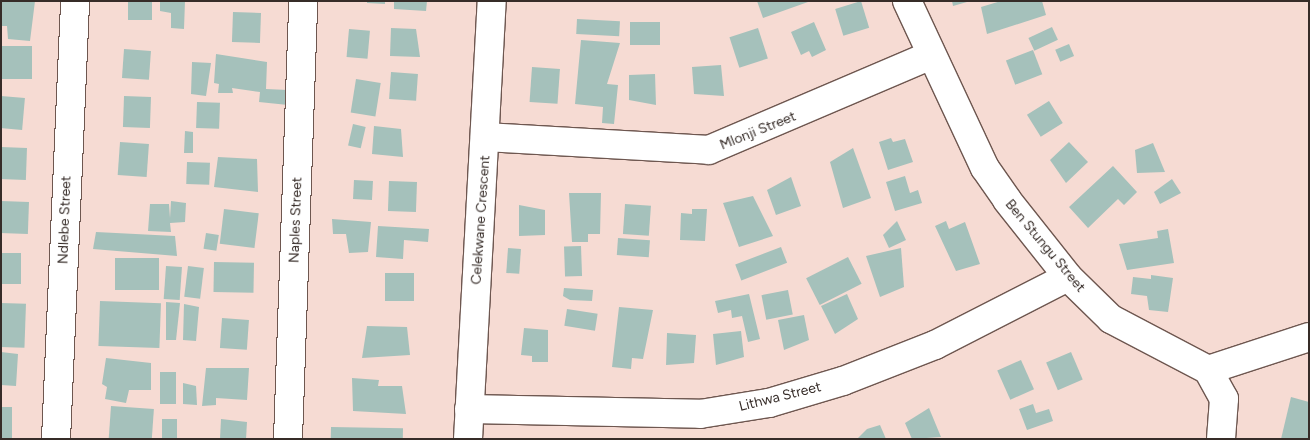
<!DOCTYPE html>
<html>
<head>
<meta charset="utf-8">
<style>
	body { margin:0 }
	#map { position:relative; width:1310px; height:440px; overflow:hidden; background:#f6dbd3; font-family:Figtree,sans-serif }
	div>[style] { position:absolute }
	.building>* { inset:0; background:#a5c1bb; transform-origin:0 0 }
	.roads { filter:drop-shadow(1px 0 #6e5750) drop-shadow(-1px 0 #6e5750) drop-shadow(0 1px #6e5750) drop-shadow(0 -1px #6e5750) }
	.street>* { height:28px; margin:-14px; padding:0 14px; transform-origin:14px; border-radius:14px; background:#fff }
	span { translate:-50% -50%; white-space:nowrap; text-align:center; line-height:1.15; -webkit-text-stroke:4.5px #fff; paint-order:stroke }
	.street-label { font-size:14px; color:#362c28 }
	.frame { position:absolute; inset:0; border:2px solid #362c28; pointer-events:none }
</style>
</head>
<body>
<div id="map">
	<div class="building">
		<i style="clip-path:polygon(1px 1px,35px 1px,30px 41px,8px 39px,7px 26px,1px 26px)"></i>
		<i style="left:128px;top:1px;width:24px;height:19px"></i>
		<i style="clip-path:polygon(160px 1px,185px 1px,184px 29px,171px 28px,171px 13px,160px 11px)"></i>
		<i style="clip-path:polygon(367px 1px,385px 1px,385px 4px,367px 3px)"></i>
		<i style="clip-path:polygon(394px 1px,427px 1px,426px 11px,394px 9px)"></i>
		<i style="clip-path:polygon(757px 1px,808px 1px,808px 2px,763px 18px)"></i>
		<i style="left:861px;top:1px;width:28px;height:27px;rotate:73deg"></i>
		<i style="clip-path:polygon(952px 1px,966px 1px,967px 2px,953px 6px)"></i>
		<i style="clip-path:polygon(1001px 1px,1042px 1px,1046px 15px,987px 34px,981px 7px)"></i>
		<i style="left:233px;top:12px;width:28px;height:30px;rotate:2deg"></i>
		<i style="left:577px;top:19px;width:43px;height:15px;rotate:3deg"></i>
		<i style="left:630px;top:22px;width:30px;height:23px"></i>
		<i style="clip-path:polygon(814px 22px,826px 50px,812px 57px,809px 51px,801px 55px,791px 32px)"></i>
		<i style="left:1052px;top:27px;width:14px;height:26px;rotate:65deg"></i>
		<i style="clip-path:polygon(391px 28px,416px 29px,420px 57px,390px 56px)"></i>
		<i style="left:758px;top:28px;width:32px;height:30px;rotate:72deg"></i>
		<i style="left:349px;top:29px;width:21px;height:28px;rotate:5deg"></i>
		<i style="clip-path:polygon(581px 40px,620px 43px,607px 84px,618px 85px,614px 124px,602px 123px,603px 107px,575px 104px)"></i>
		<i style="left:1069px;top:44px;width:13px;height:15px;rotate:67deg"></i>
		<i style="left:1px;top:46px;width:31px;height:33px"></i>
		<i style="left:124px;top:49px;width:27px;height:29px;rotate:4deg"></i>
		<i style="left:1033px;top:50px;width:26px;height:29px;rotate:69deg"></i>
		<i style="clip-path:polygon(216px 54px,267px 62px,266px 89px,288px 90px,288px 105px,259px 102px,260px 92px,232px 88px,233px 93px,218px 93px,219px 84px,214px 83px)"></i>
		<i style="clip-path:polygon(192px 62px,211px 63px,206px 96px,191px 94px)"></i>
		<i style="clip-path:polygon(721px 65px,724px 96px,694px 94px,692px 67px)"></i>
		<i style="left:532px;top:67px;width:28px;height:35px;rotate:4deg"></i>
		<i style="left:391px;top:72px;width:27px;height:27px;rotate:4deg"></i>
		<i style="clip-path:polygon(655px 74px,656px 105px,629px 100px,629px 75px)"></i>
		<i style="left:356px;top:79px;width:25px;height:34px;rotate:9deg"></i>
		<i style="left:1px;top:96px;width:24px;height:32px;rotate:5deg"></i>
		<i style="left:151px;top:97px;width:31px;height:27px;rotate:92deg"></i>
		<i style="left:1049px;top:101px;width:26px;height:26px;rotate:58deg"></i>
		<i style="left:197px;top:102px;width:23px;height:26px;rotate:2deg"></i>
		<i style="left:353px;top:124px;width:13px;height:22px;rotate:13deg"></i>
		<i style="clip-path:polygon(374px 126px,401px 129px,403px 157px,372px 154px)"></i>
		<i style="clip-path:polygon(185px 131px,193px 132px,193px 153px,184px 153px)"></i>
		<i style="clip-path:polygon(891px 138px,893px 142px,905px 139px,913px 162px,888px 170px,879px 142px)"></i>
		<i style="left:120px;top:142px;width:29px;height:33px;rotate:4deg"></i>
		<i style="clip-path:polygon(1069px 142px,1088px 162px,1066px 183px,1050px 160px)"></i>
		<i style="clip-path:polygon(1153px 143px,1165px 172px,1137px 173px,1135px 150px)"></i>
		<i style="left:1px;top:147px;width:26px;height:32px;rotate:2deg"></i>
		<i style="clip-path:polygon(853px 148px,871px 198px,843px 208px,830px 162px)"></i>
		<i style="clip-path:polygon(218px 157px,257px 159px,258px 192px,214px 187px)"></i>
		<i style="left:187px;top:162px;width:23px;height:22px;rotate:2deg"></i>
		<i style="clip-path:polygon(1113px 166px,1137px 192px,1124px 205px,1118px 199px,1088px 228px,1069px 207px)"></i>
		<i style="clip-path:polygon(905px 176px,910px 193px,918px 190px,922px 203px,895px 211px,886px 182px)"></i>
		<i style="clip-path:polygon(791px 177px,801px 206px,776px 215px,767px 190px)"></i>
		<i style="clip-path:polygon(1172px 179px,1181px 193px,1160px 204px,1154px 192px)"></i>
		<i style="left:354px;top:180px;width:19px;height:19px;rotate:3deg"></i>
		<i style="left:389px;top:181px;width:28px;height:30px;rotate:2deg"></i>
		<i style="clip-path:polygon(569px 193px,601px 193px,600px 234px,588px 234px,588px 242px,572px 242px)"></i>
		<i style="clip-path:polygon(753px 196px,773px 236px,739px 247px,723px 203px)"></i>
		<i style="left:1px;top:201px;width:28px;height:32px;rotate:2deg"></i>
		<i style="clip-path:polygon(171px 201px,186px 203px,185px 222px,170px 223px,171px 232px,148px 231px,150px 204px,169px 204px,170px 218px)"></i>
		<i style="left:625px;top:204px;width:26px;height:30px;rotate:4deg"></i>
		<i style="clip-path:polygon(519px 205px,545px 210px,545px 235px,519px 236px)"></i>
		<i style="left:224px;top:209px;width:35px;height:35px;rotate:7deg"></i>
		<i style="clip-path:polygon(692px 209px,707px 209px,705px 241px,680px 240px,681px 213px,692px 214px)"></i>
		<i style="clip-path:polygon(332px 219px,371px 222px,368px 252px,349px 253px,346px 234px,333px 234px)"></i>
		<i style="clip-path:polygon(897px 221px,906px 240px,889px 248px,883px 235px)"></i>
		<i style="clip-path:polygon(946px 221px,949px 229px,965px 222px,980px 264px,956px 271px,935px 226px)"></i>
		<i style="clip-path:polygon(378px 226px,429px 229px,428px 242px,404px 240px,403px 259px,376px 257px)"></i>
		<i style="clip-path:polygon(1168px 229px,1174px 263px,1127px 270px,1119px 244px,1158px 238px,1157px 231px)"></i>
		<i style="clip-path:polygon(96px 232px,175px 236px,177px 256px,93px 249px)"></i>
		<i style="left:206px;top:233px;width:13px;height:16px;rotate:9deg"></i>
		<i style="left:618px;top:238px;width:32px;height:17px;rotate:4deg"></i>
		<i style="left:581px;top:246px;width:30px;height:17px;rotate:88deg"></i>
		<i style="left:781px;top:247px;width:17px;height:49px;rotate:69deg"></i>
		<i style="left:508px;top:248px;width:13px;height:25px;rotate:4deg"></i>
		<i style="clip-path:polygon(901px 248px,904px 287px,880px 297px,866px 256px)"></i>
		<i style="left:1px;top:253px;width:20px;height:31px"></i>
		<i style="left:848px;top:257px;width:30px;height:47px;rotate:63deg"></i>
		<i style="left:115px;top:258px;width:44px;height:32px"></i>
		<i style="left:214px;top:262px;width:40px;height:30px;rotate:1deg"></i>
		<i style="left:166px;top:266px;width:16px;height:33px;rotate:4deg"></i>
		<i style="left:188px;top:266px;width:16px;height:31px;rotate:7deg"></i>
		<i style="left:385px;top:273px;width:29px;height:28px"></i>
		<i style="clip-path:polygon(1151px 275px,1173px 278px,1168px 312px,1149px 310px,1147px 296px,1131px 294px,1133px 277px,1151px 279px)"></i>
		<i style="clip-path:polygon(564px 288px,593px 290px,592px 301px,570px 300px,563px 296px)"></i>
		<i style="left:788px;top:290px;width:25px;height:27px;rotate:79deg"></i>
		<i style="clip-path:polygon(749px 294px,760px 339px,748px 342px,742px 316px,732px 318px,731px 310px,718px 313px,715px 301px)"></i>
		<i style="clip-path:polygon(847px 294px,858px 319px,835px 334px,821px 306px)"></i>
		<i style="left:100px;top:301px;width:61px;height:45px;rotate:2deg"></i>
		<i style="clip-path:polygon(166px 302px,180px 303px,176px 340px,166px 340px)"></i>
		<i style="left:1px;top:303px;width:25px;height:44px;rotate:2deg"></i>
		<i style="clip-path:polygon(184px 304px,199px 307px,196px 341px,183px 340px)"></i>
		<i style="clip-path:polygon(619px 307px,653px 310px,643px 359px,632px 358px,631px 369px,612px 367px)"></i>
		<i style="left:567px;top:309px;width:31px;height:17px;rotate:9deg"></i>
		<i style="clip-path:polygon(804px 315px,809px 340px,784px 350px,778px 320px)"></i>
		<i style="left:222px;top:318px;width:27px;height:30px;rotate:4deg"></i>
		<i style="clip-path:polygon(367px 326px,407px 327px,410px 355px,362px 358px)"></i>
		<i style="clip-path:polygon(524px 328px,548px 330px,548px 362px,532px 362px,532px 356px,521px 355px)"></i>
		<i style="clip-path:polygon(741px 331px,744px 357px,716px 365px,713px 334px)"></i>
		<i style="clip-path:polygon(667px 333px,696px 335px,694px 363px,666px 365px)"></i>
		<i style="clip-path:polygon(1px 352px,18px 354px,16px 386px,1px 385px)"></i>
		<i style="left:1071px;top:352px;width:30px;height:27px;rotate:67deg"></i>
		<i style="clip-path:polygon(106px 358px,151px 363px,151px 390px,129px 390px,126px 403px,105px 399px,107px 387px,102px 384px)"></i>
		<i style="left:1021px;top:360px;width:32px;height:26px;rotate:66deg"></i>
		<i style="clip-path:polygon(206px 368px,249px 368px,247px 400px,216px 398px,216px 405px,202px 406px)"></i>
		<i style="left:160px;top:372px;width:16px;height:32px"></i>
		<i style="clip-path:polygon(352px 378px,379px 380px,378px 386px,402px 386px,406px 414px,353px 411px)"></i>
		<i style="clip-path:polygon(183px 383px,196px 386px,197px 405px,183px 404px)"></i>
		<i style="clip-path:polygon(1291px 397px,1309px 402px,1309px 439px,1281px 439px)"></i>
		<i style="clip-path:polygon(1033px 404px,1036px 413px,1049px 409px,1053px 421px,1027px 430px,1019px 409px)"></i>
		<i style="left:111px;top:406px;width:43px;height:33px;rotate:4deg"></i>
		<i style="left:1px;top:407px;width:11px;height:31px"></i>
		<i style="clip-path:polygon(929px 408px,941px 437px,912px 439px,905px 423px)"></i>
		<i style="left:177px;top:419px;width:20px;height:15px;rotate:90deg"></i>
		<i style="clip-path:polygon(221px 419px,247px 422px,246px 439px,220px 439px)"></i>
		<i style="clip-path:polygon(880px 425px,886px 439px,857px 439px,867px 429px)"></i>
		<i style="left:331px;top:427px;width:72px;height:12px;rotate:1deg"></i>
	</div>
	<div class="roads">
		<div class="street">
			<i style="left:907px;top:1px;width:184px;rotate:65deg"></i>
			<i style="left:985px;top:168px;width:39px;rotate:55deg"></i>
			<i style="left:1007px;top:200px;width:98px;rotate:51.6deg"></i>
			<i style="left:1068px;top:277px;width:60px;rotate:44.3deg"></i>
			<i style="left:1111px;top:319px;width:110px;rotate:27.7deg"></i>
			<i style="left:1208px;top:370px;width:33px;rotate:61deg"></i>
			<i style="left:1224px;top:399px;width:40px;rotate:94.3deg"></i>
			<i style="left:486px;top:137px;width:223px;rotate:3.3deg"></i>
			<i style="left:709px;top:150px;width:239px;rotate:-23.1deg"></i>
			<i style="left:1208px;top:370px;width:106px;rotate:-18.1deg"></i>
			<i style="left:469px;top:409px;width:231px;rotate:1.2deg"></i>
			<i style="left:700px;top:414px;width:70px;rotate:-9.1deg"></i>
			<i style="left:769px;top:403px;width:77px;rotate:-16.6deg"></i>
			<i style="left:843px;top:381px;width:99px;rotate:-21.4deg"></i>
			<i style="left:935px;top:345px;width:149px;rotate:-27.1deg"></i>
			<i style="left:56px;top:439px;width:438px;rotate:-87.5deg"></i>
			<i style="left:288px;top:439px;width:438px;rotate:-88deg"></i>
			<i style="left:468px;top:439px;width:439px;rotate:-86.9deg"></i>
		</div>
	</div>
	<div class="street-label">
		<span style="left:758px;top:131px;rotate:-22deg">Mlonji Street</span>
		<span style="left:65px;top:220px;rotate:-88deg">Ndlebe Street</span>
		<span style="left:296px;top:220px;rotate:-88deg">Naples Street</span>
		<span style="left:481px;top:220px;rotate:-86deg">Celekwane Crescent</span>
		<span style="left:1045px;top:246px;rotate:50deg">Ben Stungu Street</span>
		<span style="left:780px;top:397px;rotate:-14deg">Lithwa Street</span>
	</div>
	<div class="frame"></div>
</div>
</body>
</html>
